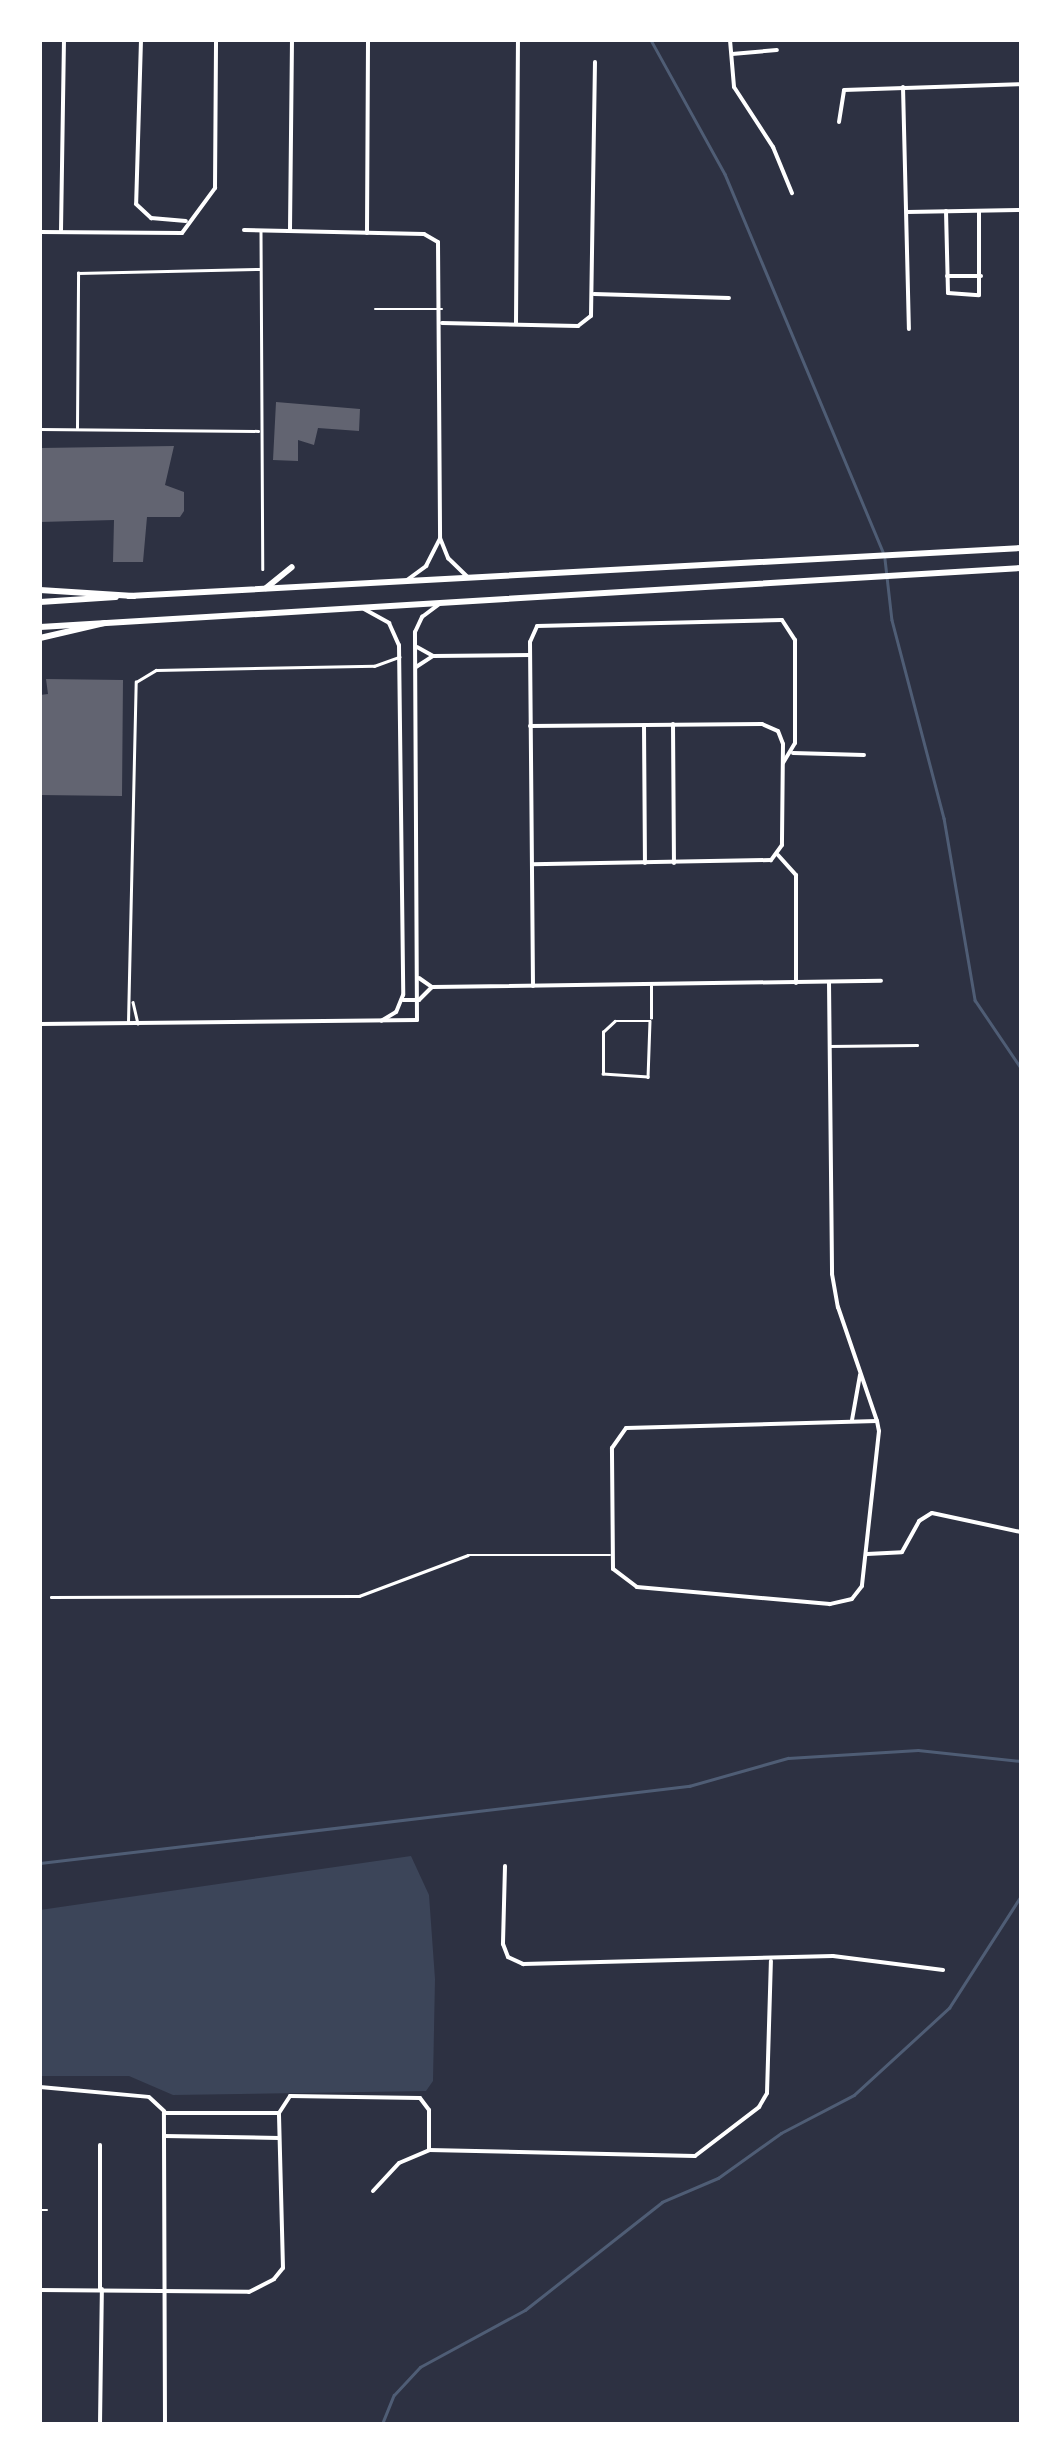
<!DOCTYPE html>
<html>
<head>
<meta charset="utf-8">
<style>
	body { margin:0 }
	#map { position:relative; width:1061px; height:2464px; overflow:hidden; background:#2d3142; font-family:Cabin,sans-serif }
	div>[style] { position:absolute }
	.green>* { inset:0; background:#3c4559 }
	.stream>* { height:2.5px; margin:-1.25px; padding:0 1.25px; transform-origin:1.25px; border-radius:1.25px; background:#4f5d75 }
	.building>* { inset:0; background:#626471 }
	.service>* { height:2.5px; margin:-1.25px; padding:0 1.25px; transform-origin:1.25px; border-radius:1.25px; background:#fff }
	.minor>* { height:4px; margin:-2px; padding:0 2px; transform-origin:2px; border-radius:2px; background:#fff }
	.secondary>* { height:6px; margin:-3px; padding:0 3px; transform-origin:3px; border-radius:3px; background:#fff }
	.primary>* { height:6px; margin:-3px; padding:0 3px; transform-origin:3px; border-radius:3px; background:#fff }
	span { translate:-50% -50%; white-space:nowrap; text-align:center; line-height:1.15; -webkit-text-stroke:10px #fff; paint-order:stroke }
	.frame { position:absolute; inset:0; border:42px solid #fff; pointer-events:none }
</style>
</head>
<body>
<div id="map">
	<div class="green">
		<i style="clip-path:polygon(411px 1856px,429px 1895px,435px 1979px,433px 2081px,426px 2091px,173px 2095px,129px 2076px,40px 2076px,40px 1910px)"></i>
	</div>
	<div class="stream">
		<i style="left:651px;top:40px;width:153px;rotate:61.1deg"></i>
		<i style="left:725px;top:174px;width:409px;rotate:67.3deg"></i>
		<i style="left:885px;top:559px;width:61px;rotate:83.5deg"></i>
		<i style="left:892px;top:620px;width:205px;rotate:75.3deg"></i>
		<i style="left:944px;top:818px;width:185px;rotate:80.3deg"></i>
		<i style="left:975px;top:1000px;width:82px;rotate:55.9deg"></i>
		<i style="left:40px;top:1863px;width:654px;rotate:-6.77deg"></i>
		<i style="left:689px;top:1786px;width:103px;rotate:-15.8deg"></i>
		<i style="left:788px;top:1758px;width:130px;rotate:-3.5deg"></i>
		<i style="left:918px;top:1750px;width:104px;rotate:6.1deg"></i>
		<i style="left:382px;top:2424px;width:31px;rotate:-68deg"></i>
		<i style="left:394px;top:2395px;width:38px;rotate:-47deg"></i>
		<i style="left:420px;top:2367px;width:119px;rotate:-28.5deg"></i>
		<i style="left:525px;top:2310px;width:174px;rotate:-38.2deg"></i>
		<i style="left:662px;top:2202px;width:61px;rotate:-23.2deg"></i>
		<i style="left:718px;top:2178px;width:77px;rotate:-35.5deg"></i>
		<i style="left:781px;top:2133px;width:82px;rotate:-27.5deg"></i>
		<i style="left:854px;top:2095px;width:129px;rotate:-42.5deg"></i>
		<i style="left:949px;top:2008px;width:133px;rotate:-57.3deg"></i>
	</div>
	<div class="building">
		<i style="clip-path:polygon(276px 402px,360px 409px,359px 431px,318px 428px,314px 445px,298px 440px,298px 461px,273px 460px)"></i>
		<i style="clip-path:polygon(174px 446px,165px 485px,184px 492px,184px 511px,180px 517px,147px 517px,143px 562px,113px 562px,114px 520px,40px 522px,40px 448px)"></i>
		<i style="clip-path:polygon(46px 679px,123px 680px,122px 796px,40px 795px,40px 695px,48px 694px)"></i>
	</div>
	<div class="service">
		<i style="left:261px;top:231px;width:338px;rotate:89.7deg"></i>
		<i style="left:375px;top:309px;width:67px"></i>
		<i style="left:77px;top:428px;width:155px;rotate:-89.6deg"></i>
		<i style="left:78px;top:273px;width:181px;rotate:-1.3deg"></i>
		<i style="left:40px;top:429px;width:218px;rotate:0.5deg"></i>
		<i style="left:133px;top:1002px;width:22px;rotate:77deg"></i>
		<i style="left:651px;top:1018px;width:32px;rotate:-90deg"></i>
		<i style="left:615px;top:1021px;width:35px"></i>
		<i style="left:650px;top:1021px;width:56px;rotate:92deg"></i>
		<i style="left:648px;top:1077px;width:45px;rotate:-176.2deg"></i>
		<i style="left:603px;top:1074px;width:42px;rotate:-90deg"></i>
		<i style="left:603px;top:1032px;width:16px;rotate:-43deg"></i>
		<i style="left:128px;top:1022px;width:340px;rotate:-88.7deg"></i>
		<i style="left:136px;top:682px;width:23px;rotate:-31deg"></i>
		<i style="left:156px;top:670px;width:218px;rotate:-1.1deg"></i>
		<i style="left:374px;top:666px;width:27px;rotate:-20deg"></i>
		<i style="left:829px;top:1046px;width:88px;rotate:-0.7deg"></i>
		<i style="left:51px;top:1597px;width:308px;rotate:-0.2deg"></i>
		<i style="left:359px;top:1596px;width:116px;rotate:-20.6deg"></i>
		<i style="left:468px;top:1555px;width:142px"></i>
		<i style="left:40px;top:2210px;width:7px"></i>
		<i style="left:40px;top:2413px;width:8px;rotate:90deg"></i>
	</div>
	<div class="minor">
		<i style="left:141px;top:40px;width:164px;rotate:91.7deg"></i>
		<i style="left:136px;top:204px;width:21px;rotate:43deg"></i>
		<i style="left:151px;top:218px;width:35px;rotate:5deg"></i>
		<i style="left:730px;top:40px;width:47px;rotate:85.1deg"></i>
		<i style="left:734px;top:87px;width:72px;rotate:57deg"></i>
		<i style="left:773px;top:147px;width:50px;rotate:67.6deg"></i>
		<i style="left:732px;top:54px;width:45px;rotate:-5.1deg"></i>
		<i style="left:903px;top:87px;width:242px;rotate:88.6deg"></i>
		<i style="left:839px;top:122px;width:32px;rotate:-81deg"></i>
		<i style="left:844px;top:90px;width:177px;rotate:-1.9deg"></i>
		<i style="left:946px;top:211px;width:82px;rotate:88.6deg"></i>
		<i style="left:948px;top:293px;width:31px;rotate:4deg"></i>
		<i style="left:979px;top:295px;width:84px;rotate:-90deg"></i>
		<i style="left:907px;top:212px;width:114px;rotate:-1deg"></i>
		<i style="left:61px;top:230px;width:190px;rotate:-89.1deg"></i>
		<i style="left:244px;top:230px;width:180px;rotate:1.3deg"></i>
		<i style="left:424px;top:234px;width:16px;rotate:30deg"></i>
		<i style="left:438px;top:242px;width:296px;rotate:89.6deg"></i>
		<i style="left:440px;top:538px;width:22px;rotate:68deg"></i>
		<i style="left:448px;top:558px;width:28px;rotate:44deg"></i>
		<i style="left:290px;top:230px;width:190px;rotate:-89.4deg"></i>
		<i style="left:40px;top:232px;width:142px;rotate:0.4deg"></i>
		<i style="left:182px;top:233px;width:56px;rotate:-53.7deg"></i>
		<i style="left:215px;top:188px;width:148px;rotate:-89.6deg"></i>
		<i style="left:367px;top:233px;width:193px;rotate:-89.7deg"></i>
		<i style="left:947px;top:276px;width:34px"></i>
		<i style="left:594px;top:294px;width:135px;rotate:1.7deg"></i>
		<i style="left:442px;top:323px;width:136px;rotate:1.3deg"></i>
		<i style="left:578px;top:326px;width:16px;rotate:-38deg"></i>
		<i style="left:591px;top:316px;width:254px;rotate:-89.1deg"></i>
		<i style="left:516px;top:323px;width:283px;rotate:-89.6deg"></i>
		<i style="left:407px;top:580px;width:24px;rotate:-36deg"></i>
		<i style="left:426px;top:566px;width:31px;rotate:-63deg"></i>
		<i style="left:364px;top:609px;width:29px;rotate:29deg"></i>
		<i style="left:389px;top:623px;width:24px;rotate:66deg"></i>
		<i style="left:399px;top:645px;width:350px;rotate:89.3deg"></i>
		<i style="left:403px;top:995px;width:18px;rotate:112deg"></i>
		<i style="left:396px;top:1012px;width:17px;rotate:149deg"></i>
		<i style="left:417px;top:647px;width:18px;rotate:29deg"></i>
		<i style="left:433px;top:656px;width:97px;rotate:-0.6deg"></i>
		<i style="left:416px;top:667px;width:20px;rotate:-33deg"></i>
		<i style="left:673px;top:724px;width:139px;rotate:89.6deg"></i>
		<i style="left:644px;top:725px;width:138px;rotate:89.6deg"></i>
		<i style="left:530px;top:726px;width:232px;rotate:-0.5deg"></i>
		<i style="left:762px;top:724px;width:17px;rotate:24deg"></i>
		<i style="left:778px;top:731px;width:14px;rotate:69deg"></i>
		<i style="left:783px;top:744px;width:101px;rotate:90.6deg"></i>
		<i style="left:782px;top:845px;width:19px;rotate:126deg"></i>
		<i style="left:771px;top:860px;width:239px;rotate:179deg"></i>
		<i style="left:793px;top:753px;width:71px;rotate:1.6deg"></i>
		<i style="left:778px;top:855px;width:27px;rotate:48deg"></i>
		<i style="left:796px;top:875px;width:108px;rotate:90deg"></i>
		<i style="left:419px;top:978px;width:16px;rotate:35deg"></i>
		<i style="left:432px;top:987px;width:449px;rotate:-0.8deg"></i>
		<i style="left:829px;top:982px;width:292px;rotate:89.4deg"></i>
		<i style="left:832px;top:1274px;width:34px;rotate:80deg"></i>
		<i style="left:838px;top:1307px;width:120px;rotate:71.1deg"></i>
		<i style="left:877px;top:1421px;width:10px;rotate:79deg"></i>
		<i style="left:879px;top:1431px;width:156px;rotate:96.3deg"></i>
		<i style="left:862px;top:1586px;width:16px;rotate:128deg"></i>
		<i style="left:852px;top:1599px;width:23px;rotate:167deg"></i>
		<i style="left:830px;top:1604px;width:194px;rotate:-175deg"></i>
		<i style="left:637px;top:1587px;width:30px;rotate:-143deg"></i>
		<i style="left:613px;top:1569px;width:121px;rotate:-90.5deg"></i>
		<i style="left:612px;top:1448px;width:24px;rotate:-55deg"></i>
		<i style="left:626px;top:1428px;width:251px;rotate:-1.6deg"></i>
		<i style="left:533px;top:986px;width:344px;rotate:-90.5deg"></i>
		<i style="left:530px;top:642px;width:17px;rotate:-66deg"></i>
		<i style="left:537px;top:626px;width:245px;rotate:-1.4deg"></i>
		<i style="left:782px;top:620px;width:24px;rotate:57deg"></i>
		<i style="left:795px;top:640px;width:103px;rotate:90deg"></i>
		<i style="left:795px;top:743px;width:23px;rotate:121deg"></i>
		<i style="left:403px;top:1000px;width:16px"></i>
		<i style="left:419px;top:1000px;width:18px;rotate:-45deg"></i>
		<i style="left:40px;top:1024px;width:377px;rotate:-0.6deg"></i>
		<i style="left:417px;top:1020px;width:388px;rotate:-90.3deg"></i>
		<i style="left:415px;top:632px;width:17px;rotate:-65deg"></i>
		<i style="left:422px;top:617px;width:21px;rotate:-37deg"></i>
		<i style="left:852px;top:1420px;width:46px;rotate:-79.9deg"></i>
		<i style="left:867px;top:1554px;width:35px;rotate:-3deg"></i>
		<i style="left:902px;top:1552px;width:35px;rotate:-61deg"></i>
		<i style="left:919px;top:1521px;width:15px;rotate:-32deg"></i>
		<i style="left:932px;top:1513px;width:91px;rotate:12.1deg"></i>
		<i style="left:505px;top:1866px;width:78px;rotate:91.5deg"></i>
		<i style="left:503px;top:1944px;width:14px;rotate:69deg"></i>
		<i style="left:508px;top:1957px;width:17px;rotate:25deg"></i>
		<i style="left:523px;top:1964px;width:310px;rotate:-1.5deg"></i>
		<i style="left:833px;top:1956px;width:111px;rotate:7.3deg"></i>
		<i style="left:40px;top:2087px;width:109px;rotate:5.2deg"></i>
		<i style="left:149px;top:2097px;width:21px;rotate:43deg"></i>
		<i style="left:164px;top:2136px;width:115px;rotate:1deg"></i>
		<i style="left:373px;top:2191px;width:38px;rotate:-47deg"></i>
		<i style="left:399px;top:2163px;width:33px;rotate:-23deg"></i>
		<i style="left:429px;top:2150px;width:266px;rotate:1.3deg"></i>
		<i style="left:695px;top:2156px;width:81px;rotate:-37.4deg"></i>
		<i style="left:759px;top:2107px;width:16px;rotate:-60deg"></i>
		<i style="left:767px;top:2093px;width:132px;rotate:-88.3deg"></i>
		<i style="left:100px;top:2289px;width:144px;rotate:-90deg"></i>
		<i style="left:40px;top:2290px;width:209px;rotate:0.5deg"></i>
		<i style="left:249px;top:2292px;width:28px;rotate:-27deg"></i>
		<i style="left:274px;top:2279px;width:14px;rotate:-51deg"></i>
		<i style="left:283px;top:2268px;width:155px;rotate:-91.5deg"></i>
		<i style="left:279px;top:2113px;width:20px;rotate:-57deg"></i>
		<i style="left:290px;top:2096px;width:130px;rotate:0.9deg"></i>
		<i style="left:420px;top:2098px;width:15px;rotate:53deg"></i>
		<i style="left:429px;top:2110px;width:40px;rotate:90deg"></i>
		<i style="left:100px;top:2424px;width:135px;rotate:-89.2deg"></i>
		<i style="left:165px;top:2424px;width:311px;rotate:-90.2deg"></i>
		<i style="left:164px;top:2113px;width:114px"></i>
	</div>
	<div class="secondary">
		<i style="left:266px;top:588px;width:33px;rotate:-39deg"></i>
		<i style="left:129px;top:596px;width:893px;rotate:-3.08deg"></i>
		<i style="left:40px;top:602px;width:76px;rotate:-3.8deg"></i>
		<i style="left:40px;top:627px;width:983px;rotate:-3.44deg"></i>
	</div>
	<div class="primary">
		<i style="left:40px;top:590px;width:94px;rotate:3.7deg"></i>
		<i style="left:40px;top:638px;width:67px;rotate:-13deg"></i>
	</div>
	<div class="frame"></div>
</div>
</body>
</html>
